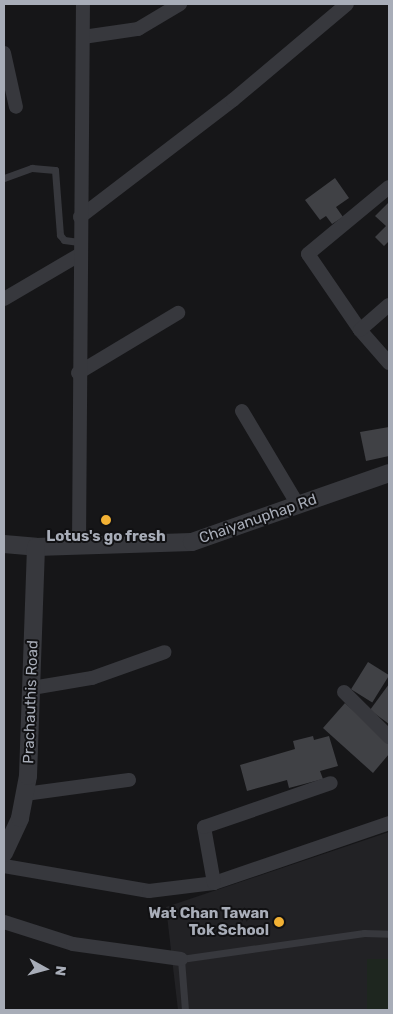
<!DOCTYPE html>
<html>
<head>
<meta charset="utf-8">
<style>
	body { margin:0 }
	#map { position:relative; width:393px; height:1014px; overflow:hidden; background:#161618; font-family:Rubik,sans-serif }
	div>[style] { position:absolute }
	.built>* { inset:0; background:#222225 }
	.green>* { inset:0; background:#1e261f; transform-origin:0 0 }
	.building>* { inset:0; background:#404145; transform-origin:0 0 }
	.service>* { height:7px; margin:-3.5px; padding:0 3.5px; transform-origin:3.5px; border-radius:3.5px; background:#37383d }
	.minor>* { height:14px; margin:-7px; padding:0 7px; transform-origin:7px; border-radius:7px; background:#37383d }
	.tertiary>* { height:18px; margin:-9px; padding:0 9px; transform-origin:9px; border-radius:9px; background:#37383d }
	.dots>* { width:14px; height:14px; translate:-50% -50%; box-sizing:border-box; border:2px solid #111113; border-radius:50% }
	span { translate:-50% -50%; white-space:nowrap; text-align:center; line-height:1.15; -webkit-text-stroke:4px #111113; paint-order:stroke }
	.street-label { font-size:15px; color:#a8adb8 }
	.poi-label { font-size:15px; color:#a8adb8; font-weight:700 }
	.right { translate:-100% -50%; text-align:right }
	.frame { position:absolute; inset:0; border:5px solid #a8adb8; pointer-events:none }
	.north { position:absolute; left:20px; top:944px; width:50px; height:50px; -webkit-text-stroke:4px #111113; paint-order:stroke; rotate:97deg; font-size:14px; font-weight:700; line-height:20px; text-align:center; color:#a8adb8 }
	.north::after { content:''; display:block; margin:auto; width:18px; height:22px; background:#a8adb8; clip-path:polygon(50% 0,100% 100%,50% 72%,0 100%) }
</style>
</head>
<body>
<div id="map">
	<div class="built">
		<i style="clip-path:polygon(389px 832px,389px 1010px,178px 1010px,166px 907px)"></i>
	</div>
	<div class="green">
		<i style="left:367px;top:959px;width:22px;height:51px"></i>
	</div>
	<div class="building">
		<i style="clip-path:polygon(335px 178px,349px 198px,336px 207px,343px 217px,332px 224px,326px 216px,320px 220px,305px 200px)"></i>
		<i style="clip-path:polygon(389px 202px,389px 241px,384px 246px,375px 237px,386px 226px,375px 216px)"></i>
		<i style="clip-path:polygon(389px 427px,389px 456px,366px 461px,360px 432px)"></i>
		<i style="left:368px;top:662px;width:25px;height:32px;rotate:32deg"></i>
		<i style="clip-path:polygon(389px 684px,389px 724px,370px 710px)"></i>
		<i style="clip-path:polygon(345px 703px,389px 743px,389px 754px,373px 773px,323px 728px)"></i>
		<i style="clip-path:polygon(313px 736px,314px 740px,329px 736px,338px 766px,320px 771px,323px 779px,289px 788px,287px 780px,247px 791px,240px 765px,295px 749px,293px 741px)"></i>
	</div>
	<div class="service">
		<i style="left:4px;top:178px;width:30px;rotate:-20deg"></i>
		<i style="left:32px;top:168px;width:23px;rotate:5deg"></i>
		<i style="left:55px;top:170px;width:65px;rotate:85.6deg"></i>
		<i style="left:60px;top:235px;width:6px;rotate:51deg"></i>
		<i style="left:64px;top:240px;width:15px;rotate:8deg"></i>
		<i style="left:185px;top:1010px;width:51px;rotate:-94.5deg"></i>
		<i style="left:181px;top:959px;width:185px;rotate:-8.1deg"></i>
		<i style="left:364px;top:933px;width:25px;rotate:2deg"></i>
	</div>
	<div class="minor">
		<i style="left:83px;top:37px;width:56px;rotate:-8.3deg"></i>
		<i style="left:138px;top:29px;width:49px;rotate:-30.8deg"></i>
		<i style="left:4px;top:53px;width:55px;rotate:77.5deg"></i>
		<i style="left:389px;top:187px;width:105px;rotate:140.4deg"></i>
		<i style="left:308px;top:254px;width:92px;rotate:55.6deg"></i>
		<i style="left:360px;top:330px;width:44px;rotate:48.7deg"></i>
		<i style="left:80px;top:217px;width:193px;rotate:-37.4deg"></i>
		<i style="left:233px;top:100px;width:149px;rotate:-40.1deg"></i>
		<i style="left:4px;top:299px;width:87px;rotate:-30.4deg"></i>
		<i style="left:360px;top:330px;width:38px;rotate:-41deg"></i>
		<i style="left:78px;top:373px;width:117px;rotate:-31deg"></i>
		<i style="left:242px;top:411px;width:109px;rotate:59.2deg"></i>
		<i style="left:79px;top:544px;width:540px;rotate:-89.58deg"></i>
		<i style="left:32px;top:688px;width:61px;rotate:-9.5deg"></i>
		<i style="left:92px;top:678px;width:77px;rotate:-19.6deg"></i>
		<i style="left:344px;top:692px;width:64px;rotate:45deg"></i>
		<i style="left:25px;top:794px;width:105px;rotate:-7.7deg"></i>
		<i style="left:4px;top:866px;width:147px;rotate:9.8deg"></i>
		<i style="left:149px;top:891px;width:65px;rotate:-7deg"></i>
		<i style="left:214px;top:883px;width:185px;rotate:-18.9deg"></i>
		<i style="left:214px;top:883px;width:57px;rotate:-100.1deg"></i>
		<i style="left:204px;top:827px;width:134px;rotate:-19.1deg"></i>
		<i style="left:4px;top:922px;width:72px;rotate:17.7deg"></i>
		<i style="left:73px;top:944px;width:109px;rotate:7.9deg"></i>
	</div>
	<div class="tertiary">
		<i style="left:4px;top:544px;width:32px;rotate:5deg"></i>
		<i style="left:36px;top:547px;width:156px;rotate:-1.8deg"></i>
		<i style="left:192px;top:542px;width:209px;rotate:-19.3deg"></i>
		<i style="left:4px;top:853px;width:38px;rotate:-65deg"></i>
		<i style="left:20px;top:818px;width:43px;rotate:-79.2deg"></i>
		<i style="left:28px;top:776px;width:229px;rotate:-88deg"></i>
	</div>
	<div class="dots">
		<i style="left:106px;top:520px;background:#f2b134"></i>
		<i style="left:279px;top:922px;background:#f2b134"></i>
	</div>
	<div class="street-label">
		<span style="left:258px;top:519px;rotate:-19deg">Chaiyanuphap Rd</span>
		<span style="left:31px;top:702px;rotate:-88deg">Prachauthis Road</span>
	</div>
	<div class="poi-label">
		<span style="left:106px;top:537px">Lotus's go fresh</span>
		<span class="right" style="left:269px;top:922px">Wat Chan Tawan<br>Tok School</span>
	</div>
	<div class="frame"></div>
	<div class="north">N</div>
</div>
</body>
</html>
